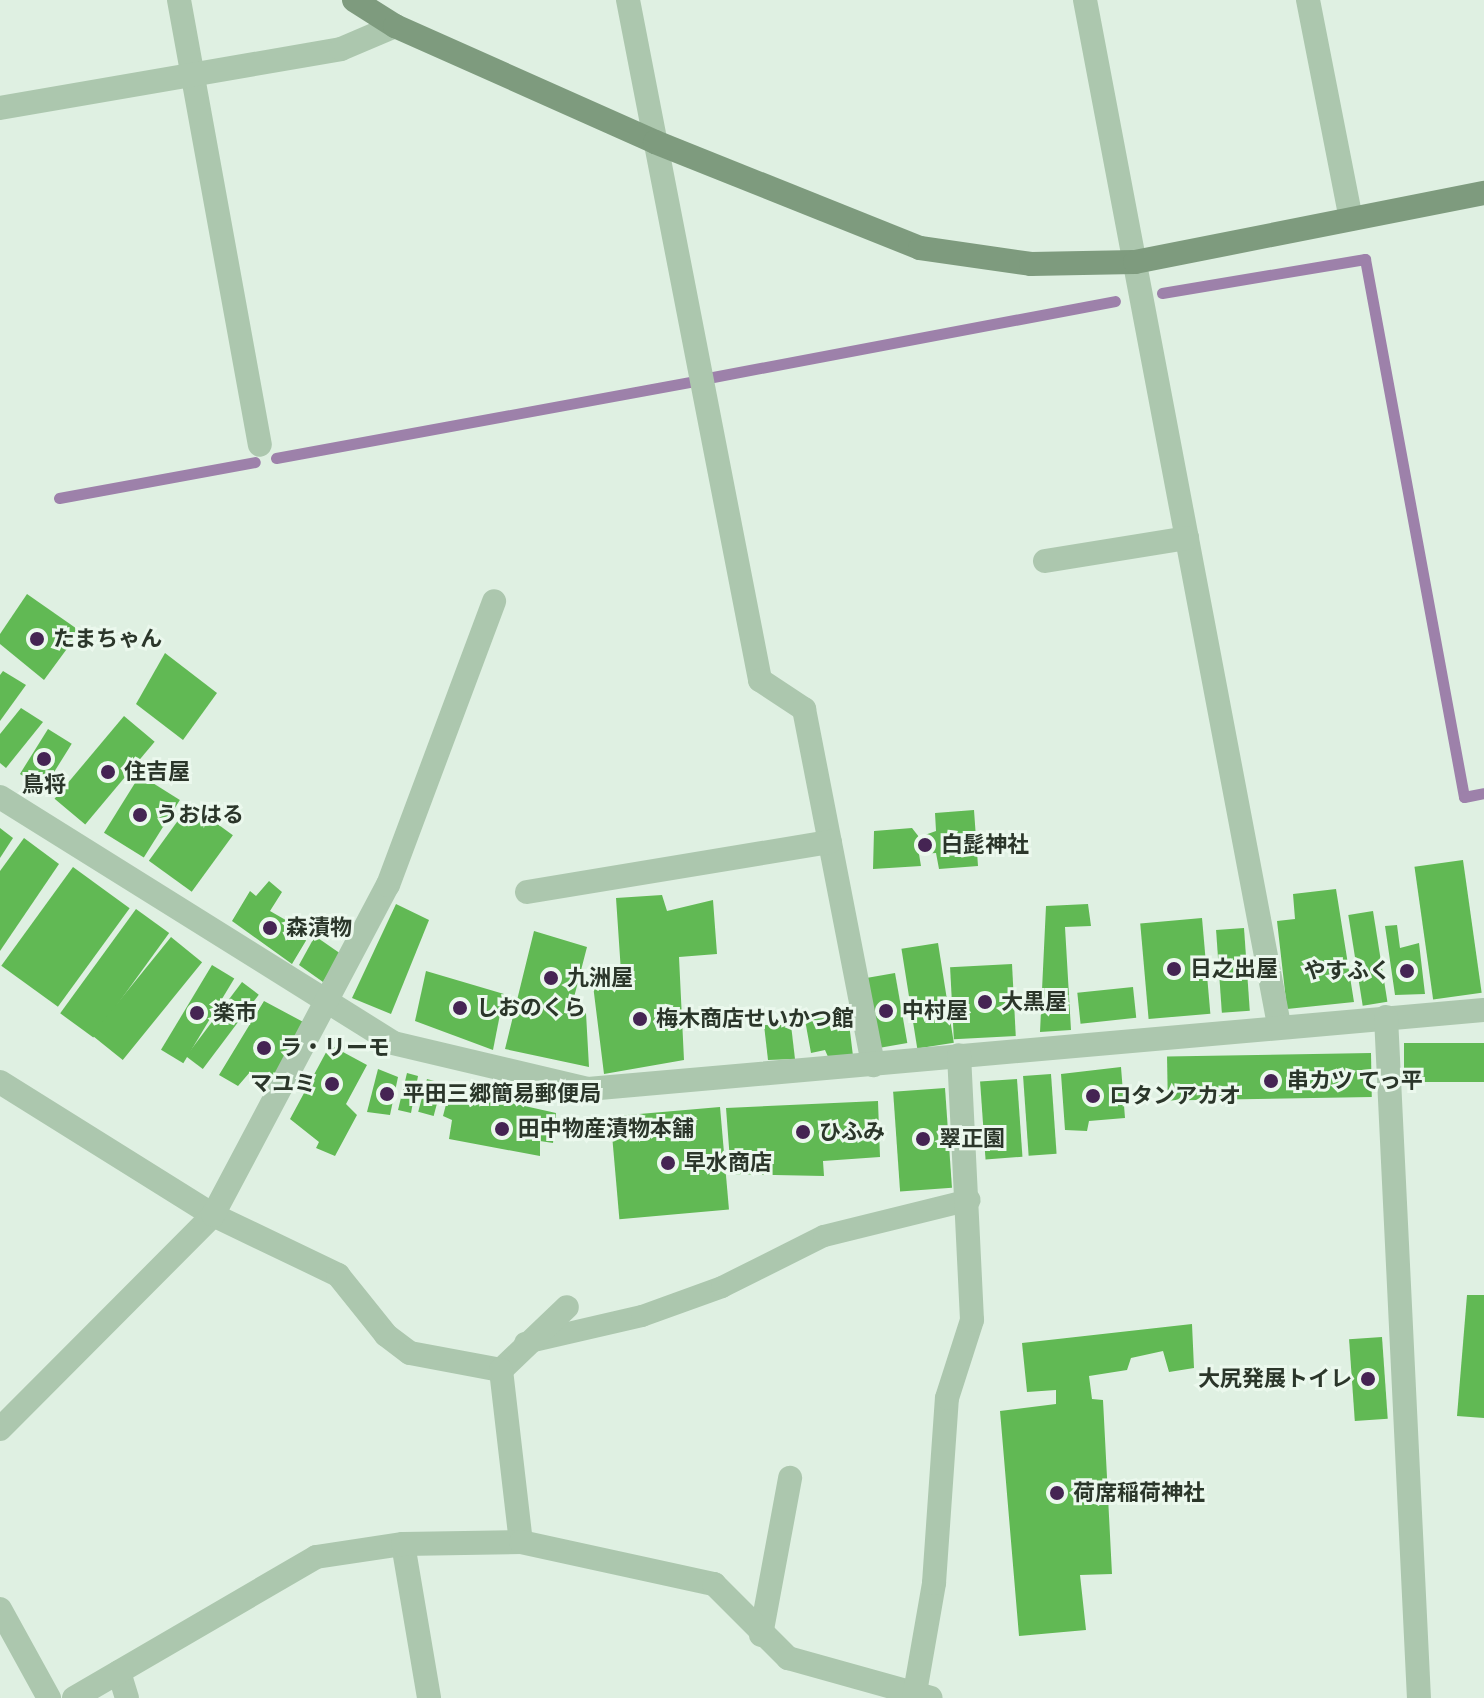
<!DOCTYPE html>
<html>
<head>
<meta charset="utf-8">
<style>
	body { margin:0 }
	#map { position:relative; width:1484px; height:1698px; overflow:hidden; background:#dff0e2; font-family:Raleway,"Noto Sans JP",sans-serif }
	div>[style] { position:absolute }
	.stream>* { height:11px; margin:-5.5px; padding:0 5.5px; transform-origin:5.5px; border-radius:5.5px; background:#9d81aa }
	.building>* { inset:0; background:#61b954; transform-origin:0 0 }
	.lane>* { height:22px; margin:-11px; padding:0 11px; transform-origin:11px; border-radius:11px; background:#acc7ae }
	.street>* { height:24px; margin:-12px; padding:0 12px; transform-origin:12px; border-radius:12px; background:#acc7ae }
	.secondary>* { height:24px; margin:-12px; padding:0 12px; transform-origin:12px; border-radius:12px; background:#7e9b7e }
	.dots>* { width:22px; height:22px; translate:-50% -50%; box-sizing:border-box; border:4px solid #ebf8ed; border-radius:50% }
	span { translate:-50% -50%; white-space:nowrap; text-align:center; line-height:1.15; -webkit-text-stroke:6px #ebf8ed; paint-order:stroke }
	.poi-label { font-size:22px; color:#2b362a; font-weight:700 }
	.left { translate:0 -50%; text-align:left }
	.right { translate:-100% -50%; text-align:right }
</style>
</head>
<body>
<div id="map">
	<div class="stream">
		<i style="left:1162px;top:293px;width:206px;rotate:-9.5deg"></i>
		<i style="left:1365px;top:259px;width:547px;rotate:79.57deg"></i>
		<i style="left:1464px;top:797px;width:20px;rotate:-11deg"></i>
		<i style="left:713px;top:377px;width:409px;rotate:-10.7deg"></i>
		<i style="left:276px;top:458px;width:420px;rotate:-10.4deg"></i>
		<i style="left:59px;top:498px;width:199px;rotate:-10.4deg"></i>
	</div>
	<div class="building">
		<i style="clip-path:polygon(27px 594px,80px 631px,44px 680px,0 644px,0 634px)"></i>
		<i style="clip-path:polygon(165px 653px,217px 693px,183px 740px,136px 704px)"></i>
		<i style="clip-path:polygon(3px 671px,26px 685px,0 721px,0 675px)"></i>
		<i style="clip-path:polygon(21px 708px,43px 722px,6px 768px,0 763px,0 734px)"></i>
		<i style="left:124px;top:716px;width:40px;height:108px;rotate:40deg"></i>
		<i style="left:48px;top:729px;width:28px;height:53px;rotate:32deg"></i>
		<i style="left:140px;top:775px;width:47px;height:68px;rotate:32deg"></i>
		<i style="left:190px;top:804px;width:53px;height:70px;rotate:36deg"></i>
		<i style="clip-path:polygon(974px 810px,978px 866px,939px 869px,936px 853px,919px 854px,921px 866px,873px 869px,874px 831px,912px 828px,919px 837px,936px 831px,935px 813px)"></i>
		<i style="clip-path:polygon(0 828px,13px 838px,0 858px)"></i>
		<i style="clip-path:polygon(24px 838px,59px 864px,0 951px,0 871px)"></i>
		<i style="left:1463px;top:860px;width:134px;height:49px;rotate:82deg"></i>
		<i style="left:73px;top:867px;width:70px;height:122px;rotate:36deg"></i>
		<i style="clip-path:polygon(269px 881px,282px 892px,270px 911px,310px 934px,292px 964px,232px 921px,250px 891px,256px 896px)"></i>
		<i style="clip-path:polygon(1336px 889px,1354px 1002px,1287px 1009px,1277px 921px,1295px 919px,1293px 894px)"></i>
		<i style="clip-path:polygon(662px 895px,667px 911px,713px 900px,717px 954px,679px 957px,684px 1060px,604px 1074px,592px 977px,621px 972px,616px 898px)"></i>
		<i style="clip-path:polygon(396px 904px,429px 920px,391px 1014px,352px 998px)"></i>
		<i style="clip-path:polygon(1088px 904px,1091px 926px,1065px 927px,1071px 1030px,1040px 1032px,1046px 906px)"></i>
		<i style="left:136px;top:909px;width:41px;height:129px;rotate:36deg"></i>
		<i style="left:1373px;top:911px;width:92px;height:25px;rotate:81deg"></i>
		<i style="left:1202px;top:918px;width:96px;height:62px;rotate:85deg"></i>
		<i style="clip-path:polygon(1397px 925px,1400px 948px,1419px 943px,1425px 994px,1395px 995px,1385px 926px)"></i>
		<i style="left:1244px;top:928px;width:83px;height:28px;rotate:86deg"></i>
		<i style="clip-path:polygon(534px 931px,587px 947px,571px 1009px,586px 1013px,589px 1067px,505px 1049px)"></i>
		<i style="clip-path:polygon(315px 936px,341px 954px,323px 982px,299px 965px)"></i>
		<i style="left:171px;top:937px;width:40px;height:126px;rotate:39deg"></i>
		<i style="left:938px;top:943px;width:101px;height:37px;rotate:81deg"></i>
		<i style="left:1012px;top:964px;width:72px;height:62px;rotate:87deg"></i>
		<i style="left:212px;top:965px;width:26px;height:99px;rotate:31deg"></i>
		<i style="clip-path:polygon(426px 971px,504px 994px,493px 1050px,415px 1021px)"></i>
		<i style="left:895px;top:973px;width:71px;height:32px;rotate:80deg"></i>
		<i style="left:242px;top:982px;width:21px;height:93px;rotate:37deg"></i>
		<i style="left:1133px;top:987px;width:31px;height:56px;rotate:84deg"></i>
		<i style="clip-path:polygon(264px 1001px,307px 1024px,269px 1084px,250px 1072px,238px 1086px,219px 1075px)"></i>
		<i style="clip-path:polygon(848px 1015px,853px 1056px,829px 1059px,825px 1050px,811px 1053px,805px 1020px)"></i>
		<i style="clip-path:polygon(764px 1025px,791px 1025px,795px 1059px,768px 1060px)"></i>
		<i style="left:1484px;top:1043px;width:39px;height:80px;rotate:90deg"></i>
		<i style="clip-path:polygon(330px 1045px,367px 1065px,346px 1104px,357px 1115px,335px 1156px,316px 1148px,319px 1142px,290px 1119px)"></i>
		<i style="left:1371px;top:1053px;width:44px;height:204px;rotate:89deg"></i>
		<i style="clip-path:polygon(1121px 1067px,1125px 1118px,1089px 1121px,1087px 1131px,1065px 1130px,1061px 1074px)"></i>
		<i style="clip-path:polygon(378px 1069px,398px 1077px,390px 1115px,367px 1112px)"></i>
		<i style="clip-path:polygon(407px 1073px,418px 1076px,411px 1113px,398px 1110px)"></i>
		<i style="left:1051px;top:1074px;width:80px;height:28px;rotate:86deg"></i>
		<i style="left:427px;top:1079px;width:16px;height:34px;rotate:15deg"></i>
		<i style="left:1017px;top:1079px;width:78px;height:37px;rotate:86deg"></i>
		<i style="left:945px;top:1088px;width:100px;height:52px;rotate:86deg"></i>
		<i style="clip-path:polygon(450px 1089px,556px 1113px,553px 1143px,540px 1141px,540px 1156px,449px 1139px,452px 1120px,443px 1116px)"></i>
		<i style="clip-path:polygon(878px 1101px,880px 1157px,823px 1161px,824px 1176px,731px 1174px,726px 1108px)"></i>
		<i style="left:720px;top:1107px;width:103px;height:110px;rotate:85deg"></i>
		<i style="clip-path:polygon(1467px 1295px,1484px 1295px,1484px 1418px,1457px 1416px)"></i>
		<i style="clip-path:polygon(1192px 1324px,1194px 1368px,1169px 1372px,1163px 1351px,1131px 1358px,1127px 1370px,1089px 1376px,1092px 1399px,1103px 1400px,1112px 1574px,1080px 1575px,1086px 1630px,1019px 1636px,1000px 1411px,1056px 1404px,1056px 1390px,1027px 1392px,1022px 1343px)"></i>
		<i style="left:1382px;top:1337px;width:82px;height:33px;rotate:86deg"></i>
	</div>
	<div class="lane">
		<i style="left:525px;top:1343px;width:120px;rotate:-13deg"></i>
		<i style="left:642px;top:1316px;width:85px;rotate:-19.9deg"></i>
		<i style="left:722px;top:1287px;width:114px;rotate:-26.6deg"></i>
		<i style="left:824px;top:1236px;width:150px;rotate:-13.9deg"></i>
	</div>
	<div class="street">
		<i style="left:179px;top:0;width:452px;rotate:79.7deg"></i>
		<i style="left:628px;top:0;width:693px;rotate:79.01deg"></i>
		<i style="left:760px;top:680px;width:53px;rotate:33.4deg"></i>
		<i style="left:804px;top:709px;width:363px;rotate:79deg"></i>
		<i style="left:1085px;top:0;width:1043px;rotate:79.28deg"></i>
		<i style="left:1308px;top:0;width:223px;rotate:78.9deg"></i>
		<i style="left:0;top:108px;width:346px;rotate:-9.8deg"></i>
		<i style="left:341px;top:49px;width:59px;rotate:-23.1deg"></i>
		<i style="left:1045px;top:561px;width:144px;rotate:-9.2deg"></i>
		<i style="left:0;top:797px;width:464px;rotate:32deg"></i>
		<i style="left:393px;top:1043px;width:200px;rotate:13.3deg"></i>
		<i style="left:588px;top:1089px;width:899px;rotate:-5.04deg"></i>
		<i style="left:527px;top:892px;width:307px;rotate:-9.4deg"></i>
		<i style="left:1386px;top:1017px;width:682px;rotate:87.23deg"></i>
		<i style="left:0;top:1082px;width:251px;rotate:32deg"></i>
		<i style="left:213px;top:1215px;width:139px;rotate:25.6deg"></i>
		<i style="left:338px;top:1275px;width:77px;rotate:51.3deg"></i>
		<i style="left:386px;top:1335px;width:30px;rotate:37deg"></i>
		<i style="left:410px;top:1353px;width:93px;rotate:10.6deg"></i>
		<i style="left:501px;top:1370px;width:91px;rotate:-43.7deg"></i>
		<i style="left:501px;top:1370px;width:173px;rotate:83.4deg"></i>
		<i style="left:0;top:1429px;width:302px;rotate:-45.1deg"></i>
		<i style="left:213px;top:1215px;width:374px;rotate:-62.1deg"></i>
		<i style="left:388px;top:885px;width:303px;rotate:-69.5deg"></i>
		<i style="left:403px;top:1544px;width:156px;rotate:80.4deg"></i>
		<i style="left:0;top:1609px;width:102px;rotate:61.2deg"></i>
		<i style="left:761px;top:1635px;width:160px;rotate:-79.5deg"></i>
		<i style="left:119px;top:1672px;width:27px;rotate:73deg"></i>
		<i style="left:74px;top:1698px;width:280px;rotate:-30.2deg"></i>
		<i style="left:316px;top:1557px;width:88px;rotate:-8.5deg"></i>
		<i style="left:403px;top:1544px;width:118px;rotate:-1deg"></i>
		<i style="left:521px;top:1542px;width:198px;rotate:12.3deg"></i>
		<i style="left:714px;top:1584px;width:105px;rotate:45deg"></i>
		<i style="left:788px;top:1658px;width:148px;rotate:15.6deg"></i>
		<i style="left:914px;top:1698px;width:117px;rotate:-80.1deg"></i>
		<i style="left:934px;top:1583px;width:185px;rotate:-86deg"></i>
		<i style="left:947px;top:1398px;width:82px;rotate:-72.2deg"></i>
		<i style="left:972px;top:1320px;width:265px;rotate:-92.8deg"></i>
	</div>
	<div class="secondary">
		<i style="left:354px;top:0;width:49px;rotate:32.4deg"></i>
		<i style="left:395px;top:26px;width:285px;rotate:24deg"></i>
		<i style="left:655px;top:142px;width:285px;rotate:21.8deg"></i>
		<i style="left:920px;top:248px;width:112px;rotate:8.2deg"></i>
		<i style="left:1031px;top:264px;width:104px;rotate:-1.1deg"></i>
		<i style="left:1135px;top:262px;width:356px;rotate:-11.2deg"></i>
	</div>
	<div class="dots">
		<i style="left:37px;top:639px;background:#452453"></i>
		<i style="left:44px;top:759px;background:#452453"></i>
		<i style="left:108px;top:772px;background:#452453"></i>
		<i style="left:140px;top:815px;background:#452453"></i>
		<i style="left:925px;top:845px;background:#452453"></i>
		<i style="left:270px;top:928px;background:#452453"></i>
		<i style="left:1174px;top:969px;background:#452453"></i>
		<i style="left:1407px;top:971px;background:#452453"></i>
		<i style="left:551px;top:978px;background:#452453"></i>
		<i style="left:985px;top:1002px;background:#452453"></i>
		<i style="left:460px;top:1008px;background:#452453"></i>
		<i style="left:886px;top:1011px;background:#452453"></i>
		<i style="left:197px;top:1013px;background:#452453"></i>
		<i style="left:640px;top:1019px;background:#452453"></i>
		<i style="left:264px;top:1048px;background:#452453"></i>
		<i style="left:1271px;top:1081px;background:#452453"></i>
		<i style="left:332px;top:1084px;background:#452453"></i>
		<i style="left:387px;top:1094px;background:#452453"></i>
		<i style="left:1093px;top:1096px;background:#452453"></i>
		<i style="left:502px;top:1129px;background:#452453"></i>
		<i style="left:803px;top:1132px;background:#452453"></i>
		<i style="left:923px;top:1139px;background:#452453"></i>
		<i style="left:668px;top:1163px;background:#452453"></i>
		<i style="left:1368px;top:1379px;background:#452453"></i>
		<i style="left:1057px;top:1493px;background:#452453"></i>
	</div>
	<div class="poi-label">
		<span class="left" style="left:53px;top:639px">たまちゃん</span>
		<span class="left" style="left:124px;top:772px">住吉屋</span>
		<span style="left:44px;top:785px">鳥将</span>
		<span class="left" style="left:156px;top:815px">うおはる</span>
		<span class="left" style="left:941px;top:845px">白髭神社</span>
		<span class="left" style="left:286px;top:928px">森漬物</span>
		<span class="left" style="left:1190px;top:969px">日之出屋</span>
		<span class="right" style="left:1391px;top:971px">やすふく</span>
		<span class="left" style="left:567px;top:978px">九洲屋</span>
		<span class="left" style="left:1001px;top:1002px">大黒屋</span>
		<span class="left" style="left:476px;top:1008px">しおのくら</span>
		<span class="left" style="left:902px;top:1011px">中村屋</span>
		<span class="left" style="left:213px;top:1013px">楽市</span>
		<span class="left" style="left:656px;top:1019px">梅木商店せいかつ館</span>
		<span class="left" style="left:280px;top:1048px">ラ・リーモ</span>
		<span class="left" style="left:1287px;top:1081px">串カツ てっ平</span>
		<span class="right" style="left:316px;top:1084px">マユミ</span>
		<span class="left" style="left:403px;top:1094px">平田三郷簡易郵便局</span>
		<span class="left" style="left:1109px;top:1096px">ロタンアカオ</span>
		<span class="left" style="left:518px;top:1129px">田中物産漬物本舗</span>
		<span class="left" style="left:819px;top:1132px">ひふみ</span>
		<span class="left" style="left:939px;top:1139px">翠正園</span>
		<span class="left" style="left:684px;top:1163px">早水商店</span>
		<span class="right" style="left:1352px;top:1379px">大尻発展トイレ</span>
		<span class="left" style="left:1073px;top:1493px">荷席稲荷神社</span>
	</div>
</div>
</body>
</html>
